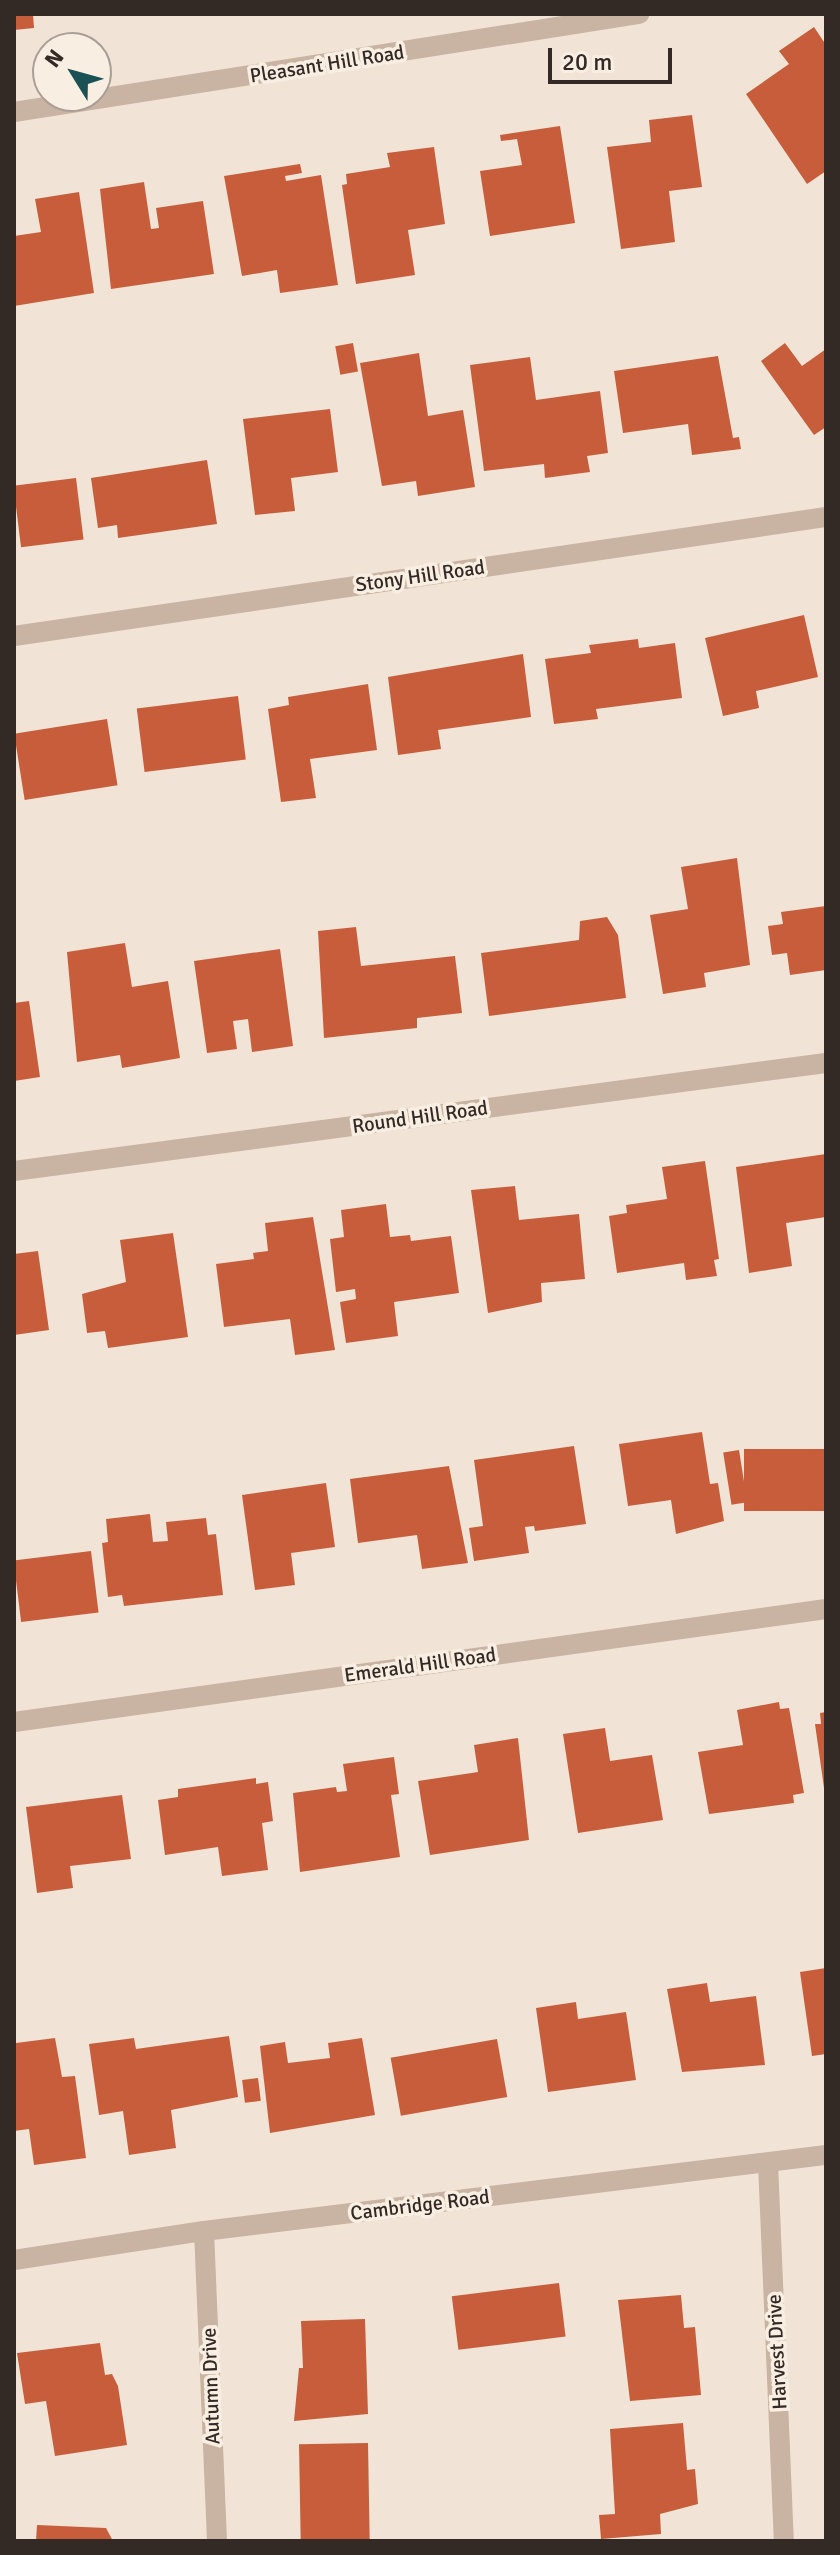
<!DOCTYPE html>
<html>
<head>
<meta charset="utf-8">
<style>
	body { margin:0 }
	#map { position:relative; width:840px; height:2555px; overflow:hidden; background:#f1e4d6; font-family:Signika,sans-serif }
	div>[style] { position:absolute }
	.building>* { inset:0; background:#c85d3c; transform-origin:0 0 }
	.minor>* { height:20px; margin:-10px; padding:0 10px; transform-origin:10px; border-radius:10px; background:#c9b3a2 }
	span { translate:-50% -50%; white-space:nowrap; text-align:center; line-height:1.15; -webkit-text-stroke:7px #f9eee2; paint-order:stroke }
	.street-label { font-size:20px; color:#332925 }
	.frame { position:absolute; inset:0; border:16px solid #332925; pointer-events:none }
	.north { position:absolute; left:32px; top:32px; width:80px; height:80px; box-sizing:border-box; background:#f9eee2; border:2px solid #aa9f96; border-radius:50%; rotate:307deg; font-size:22px; font-weight:700; line-height:32px; text-align:center; color:#332925 }
	.north::after { content:''; display:block; margin:auto; width:28px; height:36px; background:#1a5155; clip-path:polygon(50% 0,100% 100%,50% 72%,0 100%) }
	.scale { position:absolute; left:548px; top:48px; width:124px; height:36px; box-sizing:border-box; border:4px solid #332925; border-top:0; padding-left:10px; font-size:24px; line-height:28px; white-space:nowrap; color:#332925; -webkit-text-stroke:6px #f9eee2; paint-order:stroke }
</style>
</head>
<body>
<div id="map">
	<div class="building">
		<i style="clip-path:polygon(14px 14px,33px 14px,34px 28px,14px 30px)"></i>
		<i style="clip-path:polygon(814px 27px,826px 45px,826px 171px,807px 184px,746px 94px,789px 64px,779px 51px)"></i>
		<i style="clip-path:polygon(692px 115px,702px 187px,669px 191px,675px 242px,621px 249px,607px 147px,651px 142px,649px 120px)"></i>
		<i style="clip-path:polygon(560px 126px,575px 223px,490px 236px,480px 171px,522px 165px,517px 139px,501px 141px,500px 135px)"></i>
		<i style="clip-path:polygon(434px 147px,445px 224px,408px 230px,415px 275px,356px 284px,342px 185px,347px 184px,346px 174px,390px 167px,387px 153px)"></i>
		<i style="clip-path:polygon(300px 164px,302px 173px,285px 176px,286px 181px,321px 175px,338px 285px,280px 293px,277px 270px,242px 276px,224px 176px)"></i>
		<i style="clip-path:polygon(144px 182px,151px 229px,159px 228px,156px 208px,203px 201px,214px 274px,111px 289px,100px 189px)"></i>
		<i style="clip-path:polygon(79px 192px,94px 293px,14px 306px,14px 236px,41px 232px,35px 199px)"></i>
		<i style="left:353px;top:343px;width:29px;height:18px;rotate:80deg"></i>
		<i style="clip-path:polygon(785px 343px,802px 366px,826px 349px,826px 427px,814px 435px,761px 361px)"></i>
		<i style="clip-path:polygon(419px 353px,428px 416px,463px 410px,475px 487px,418px 496px,416px 481px,382px 486px,360px 363px)"></i>
		<i style="clip-path:polygon(718px 356px,733px 438px,739px 437px,741px 449px,692px 455px,688px 424px,623px 433px,614px 371px)"></i>
		<i style="clip-path:polygon(530px 357px,536px 400px,600px 391px,608px 453px,587px 456px,590px 472px,545px 478px,544px 464px,484px 471px,470px 365px)"></i>
		<i style="clip-path:polygon(330px 409px,338px 472px,291px 478px,295px 511px,255px 515px,243px 419px)"></i>
		<i style="clip-path:polygon(207px 460px,217px 524px,118px 538px,117px 525px,98px 528px,91px 478px)"></i>
		<i style="left:76px;top:478px;width:62px;height:63px;rotate:83deg"></i>
		<i style="clip-path:polygon(804px 615px,818px 677px,756px 691px,759px 708px,723px 716px,705px 638px)"></i>
		<i style="clip-path:polygon(638px 639px,639px 648px,675px 643px,682px 698px,596px 709px,598px 719px,554px 724px,545px 659px,591px 653px,589px 645px)"></i>
		<i style="clip-path:polygon(523px 654px,531px 717px,438px 730px,441px 749px,398px 755px,388px 677px)"></i>
		<i style="clip-path:polygon(368px 684px,377px 750px,310px 759px,316px 798px,281px 802px,268px 709px,289px 705px,288px 697px)"></i>
		<i style="left:238px;top:696px;width:64px;height:102px;rotate:83deg"></i>
		<i style="left:107px;top:719px;width:67px;height:94px;rotate:81deg"></i>
		<i style="clip-path:polygon(737px 858px,750px 965px,704px 973px,706px 987px,663px 994px,650px 915px,688px 909px,681px 867px)"></i>
		<i style="clip-path:polygon(826px 906px,826px 970px,790px 975px,787px 953px,772px 955px,768px 926px,783px 924px,781px 912px)"></i>
		<i style="clip-path:polygon(607px 917px,618px 935px,626px 998px,489px 1016px,481px 953px,579px 940px,580px 921px)"></i>
		<i style="clip-path:polygon(356px 927px,361px 966px,455px 956px,462px 1013px,417px 1018px,417px 1028px,324px 1038px,318px 931px)"></i>
		<i style="clip-path:polygon(125px 943px,132px 987px,168px 981px,180px 1058px,122px 1068px,120px 1055px,77px 1062px,67px 952px)"></i>
		<i style="clip-path:polygon(280px 949px,293px 1046px,252px 1052px,248px 1019px,233px 1021px,237px 1049px,207px 1053px,194px 961px)"></i>
		<i style="clip-path:polygon(29px 1001px,40px 1077px,14px 1081px,14px 1003px)"></i>
		<i style="clip-path:polygon(826px 1154px,826px 1217px,786px 1223px,792px 1266px,749px 1273px,736px 1167px)"></i>
		<i style="clip-path:polygon(705px 1161px,719px 1259px,714px 1260px,717px 1276px,686px 1280px,684px 1263px,617px 1273px,609px 1216px,627px 1213px,626px 1205px,667px 1199px,662px 1167px)"></i>
		<i style="clip-path:polygon(515px 1186px,519px 1220px,579px 1214px,585px 1279px,541px 1283px,542px 1302px,488px 1313px,471px 1190px)"></i>
		<i style="clip-path:polygon(386px 1204px,390px 1237px,410px 1235px,411px 1241px,451px 1236px,459px 1293px,394px 1302px,398px 1336px,346px 1343px,340px 1302px,356px 1299px,355px 1289px,336px 1292px,330px 1239px,344px 1237px,341px 1210px)"></i>
		<i style="clip-path:polygon(313px 1217px,335px 1350px,295px 1355px,290px 1319px,224px 1327px,216px 1264px,254px 1259px,253px 1253px,268px 1251px,265px 1223px)"></i>
		<i style="clip-path:polygon(173px 1233px,188px 1337px,108px 1348px,105px 1331px,87px 1333px,82px 1294px,126px 1282px,120px 1240px)"></i>
		<i style="clip-path:polygon(38px 1251px,49px 1330px,14px 1335px,14px 1254px)"></i>
		<i style="clip-path:polygon(702px 1432px,710px 1484px,718px 1483px,724px 1521px,676px 1534px,671px 1500px,628px 1506px,619px 1444px)"></i>
		<i style="clip-path:polygon(574px 1446px,586px 1524px,535px 1531px,534px 1526px,525px 1527px,529px 1553px,474px 1561px,469px 1528px,483px 1526px,474px 1460px)"></i>
		<i style="left:826px;top:1449px;width:62px;height:82px;rotate:90deg"></i>
		<i style="left:739px;top:1450px;width:53px;height:16px;rotate:81deg"></i>
		<i style="clip-path:polygon(449px 1466px,468px 1563px,422px 1569px,417px 1535px,358px 1543px,350px 1479px)"></i>
		<i style="clip-path:polygon(326px 1483px,335px 1547px,291px 1553px,295px 1585px,255px 1590px,242px 1495px)"></i>
		<i style="clip-path:polygon(150px 1514px,153px 1542px,168px 1541px,166px 1522px,206px 1518px,208px 1535px,216px 1534px,223px 1595px,124px 1606px,122px 1595px,108px 1597px,102px 1543px,108px 1542px,106px 1519px)"></i>
		<i style="left:91px;top:1551px;width:62px;height:78px;rotate:83deg"></i>
		<i style="clip-path:polygon(779px 1702px,780px 1709px,789px 1708px,804px 1793px,793px 1795px,794px 1803px,709px 1814px,698px 1752px,743px 1745px,737px 1710px)"></i>
		<i style="clip-path:polygon(826px 1712px,826px 1787px,824px 1788px,815px 1724px,821px 1724px,820px 1713px)"></i>
		<i style="clip-path:polygon(605px 1728px,610px 1761px,652px 1755px,663px 1820px,578px 1833px,563px 1734px)"></i>
		<i style="clip-path:polygon(518px 1738px,529px 1840px,430px 1855px,418px 1781px,478px 1772px,474px 1745px)"></i>
		<i style="clip-path:polygon(394px 1757px,399px 1794px,391px 1795px,400px 1857px,300px 1872px,293px 1793px,336px 1787px,337px 1792px,347px 1791px,343px 1764px)"></i>
		<i style="clip-path:polygon(256px 1778px,256px 1784px,268px 1782px,273px 1821px,262px 1823px,268px 1870px,222px 1876px,218px 1847px,165px 1855px,158px 1800px,178px 1797px,178px 1789px)"></i>
		<i style="clip-path:polygon(122px 1795px,131px 1859px,70px 1866px,73px 1888px,37px 1893px,26px 1807px)"></i>
		<i style="clip-path:polygon(826px 1968px,826px 2054px,812px 2056px,800px 1972px)"></i>
		<i style="clip-path:polygon(707px 1983px,710px 2002px,756px 1996px,765px 2065px,682px 2072px,667px 1989px)"></i>
		<i style="clip-path:polygon(576px 2002px,578px 2019px,626px 2012px,636px 2080px,548px 2092px,536px 2008px)"></i>
		<i style="clip-path:polygon(229px 2036px,238px 2097px,171px 2110px,176px 2148px,129px 2155px,123px 2111px,99px 2115px,89px 2044px,134px 2038px,136px 2049px)"></i>
		<i style="clip-path:polygon(55px 2038px,62px 2077px,75px 2076px,86px 2158px,34px 2165px,29px 2129px,14px 2131px,16px 2043px)"></i>
		<i style="clip-path:polygon(362px 2038px,375px 2115px,270px 2133px,260px 2046px,285px 2042px,288px 2063px,330px 2058px,328px 2043px)"></i>
		<i style="left:497px;top:2039px;width:59px;height:108px;rotate:80deg"></i>
		<i style="left:258px;top:2078px;width:23px;height:16px;rotate:83deg"></i>
		<i style="left:559px;top:2283px;width:54px;height:108px;rotate:83deg"></i>
		<i style="clip-path:polygon(681px 2295px,684px 2328px,695px 2327px,701px 2395px,630px 2401px,618px 2300px)"></i>
		<i style="clip-path:polygon(365px 2319px,368px 2414px,294px 2421px,299px 2368px,303px 2368px,301px 2321px)"></i>
		<i style="clip-path:polygon(100px 2343px,105px 2375px,112px 2374px,118px 2386px,127px 2445px,55px 2456px,46px 2401px,25px 2404px,17px 2353px)"></i>
		<i style="clip-path:polygon(683px 2423px,687px 2470px,695px 2469px,698px 2504px,660px 2514px,661px 2534px,601px 2539px,599px 2515px,615px 2514px,610px 2429px)"></i>
		<i style="left:368px;top:2443px;width:98px;height:69px;rotate:89deg"></i>
		<i style="clip-path:polygon(37px 2525px,106px 2528px,113px 2541px,36px 2541px)"></i>
	</div>
	<div class="minor">
		<i style="left:14px;top:112px;width:633px;rotate:-8.91deg"></i>
		<i style="left:14px;top:636px;width:821px;rotate:-8.34deg"></i>
		<i style="left:14px;top:1171px;width:819px;rotate:-7.58deg"></i>
		<i style="left:14px;top:1722px;width:820px;rotate:-7.92deg"></i>
		<i style="left:768px;top:2163px;width:378px;rotate:87.6deg"></i>
		<i style="left:204px;top:2231px;width:310px;rotate:87.6deg"></i>
		<i style="left:14px;top:2260px;width:192px;rotate:-8.7deg"></i>
		<i style="left:204px;top:2231px;width:627px;rotate:-6.97deg"></i>
	</div>
	<div class="street-label">
		<span style="left:327px;top:64px;rotate:-9deg">Pleasant Hill Road</span>
		<span style="left:420px;top:576px;rotate:-8deg">Stony Hill Road</span>
		<span style="left:420px;top:1117px;rotate:-8deg">Round Hill Road</span>
		<span style="left:420px;top:1665px;rotate:-8deg">Emerald Hill Road</span>
		<span style="left:420px;top:2205px;rotate:-7deg">Cambridge Road</span>
		<span style="left:777px;top:2352px;rotate:-93deg">Harvest Drive</span>
		<span style="left:211px;top:2386px;rotate:-92deg">Autumn Drive</span>
	</div>
	<div class="frame"></div>
	<div class="north">N</div>
	<div class="scale">20 m</div>
</div>
</body>
</html>
